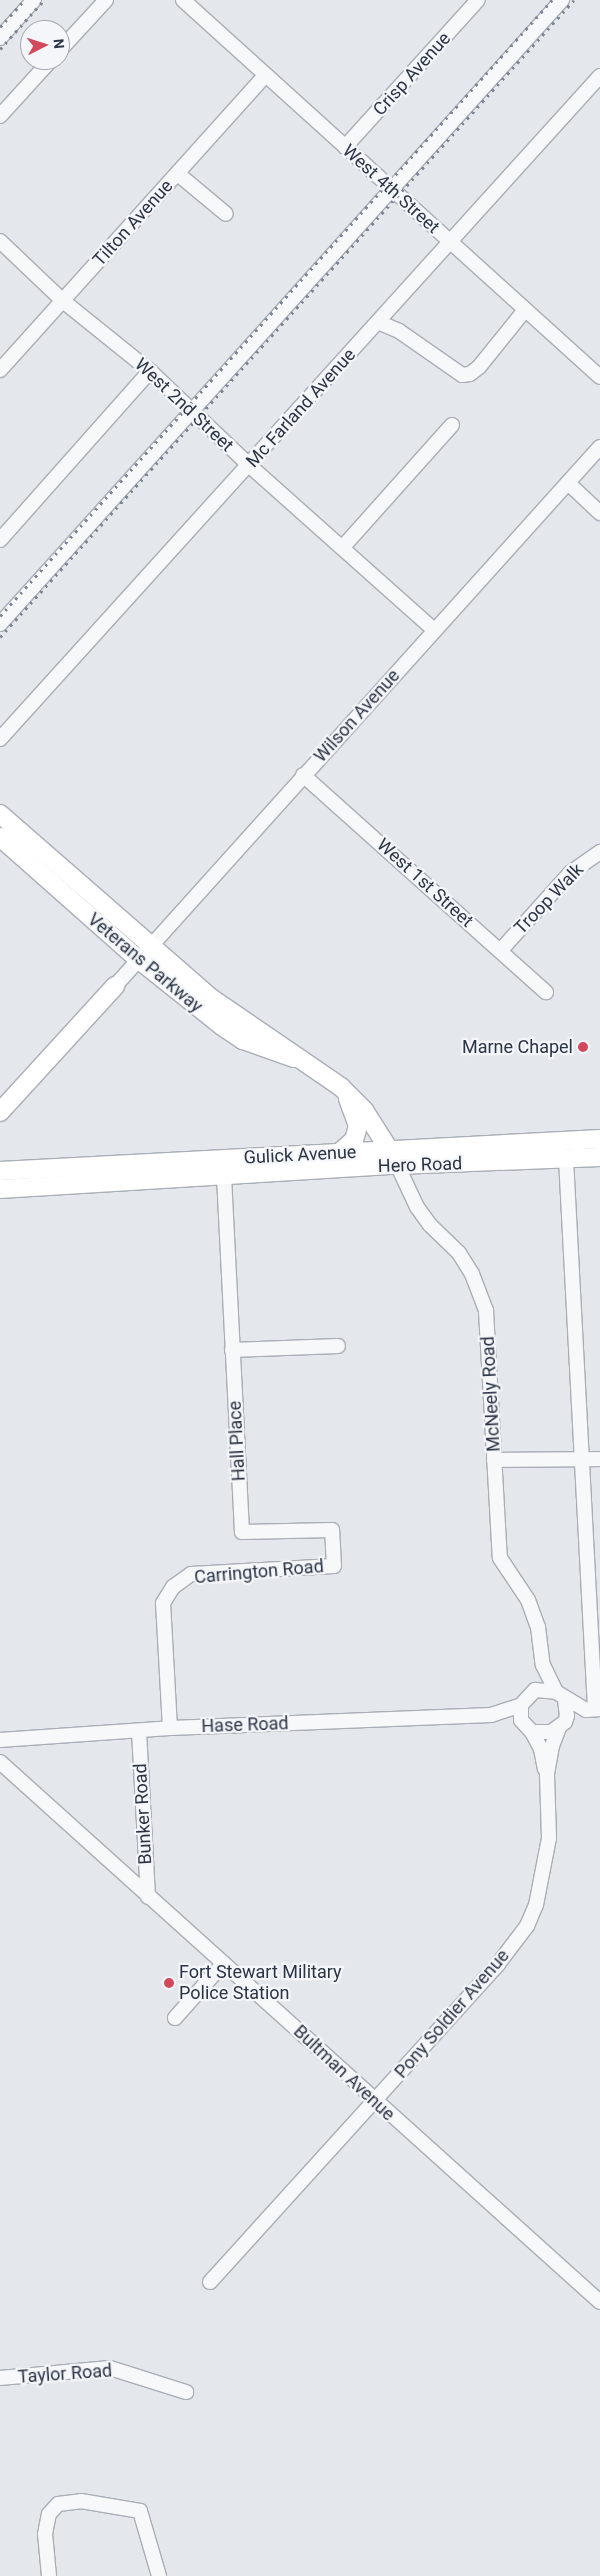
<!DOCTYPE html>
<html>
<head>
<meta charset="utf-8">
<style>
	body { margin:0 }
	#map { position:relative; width:600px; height:2576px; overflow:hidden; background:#e4e7ec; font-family:Roboto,sans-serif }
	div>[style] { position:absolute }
	.roads { filter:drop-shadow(1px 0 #a9aeb7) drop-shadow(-1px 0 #a9aeb7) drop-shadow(0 1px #a9aeb7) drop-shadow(0 -1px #a9aeb7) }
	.minor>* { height:14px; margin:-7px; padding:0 7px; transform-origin:7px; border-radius:7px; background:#f7f8fa }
	.major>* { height:18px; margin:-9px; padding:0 9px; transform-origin:9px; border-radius:9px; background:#fff }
	.rail>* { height:2.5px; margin-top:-1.25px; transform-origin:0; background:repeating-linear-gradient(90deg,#7d8696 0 2.5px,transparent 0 7.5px) }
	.dots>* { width:14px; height:14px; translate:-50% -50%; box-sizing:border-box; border:2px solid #f4f6f9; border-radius:50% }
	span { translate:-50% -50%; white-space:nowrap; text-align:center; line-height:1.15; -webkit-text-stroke:4.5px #f4f6f9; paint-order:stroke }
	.street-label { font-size:18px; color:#2b3445 }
	.poi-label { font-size:18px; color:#2b3445 }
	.right { translate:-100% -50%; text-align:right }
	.left { translate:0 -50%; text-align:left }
	.north { position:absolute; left:20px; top:20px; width:50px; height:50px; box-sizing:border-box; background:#f4f6f9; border:1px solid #a4a8b1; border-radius:50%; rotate:85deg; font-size:14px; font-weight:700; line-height:20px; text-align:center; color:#2b3445 }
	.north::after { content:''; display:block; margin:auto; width:18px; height:22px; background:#d1495b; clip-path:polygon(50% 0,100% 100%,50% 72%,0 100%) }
</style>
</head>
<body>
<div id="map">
	<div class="roads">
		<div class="minor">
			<i style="left:183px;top:0;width:562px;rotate:42.12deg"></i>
			<i style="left:0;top:38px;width:51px;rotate:-48.2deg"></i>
			<i style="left:60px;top:50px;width:68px;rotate:-47.4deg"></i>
			<i style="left:0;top:116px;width:76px;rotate:-47.7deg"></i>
			<i style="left:345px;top:147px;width:198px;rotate:-47.9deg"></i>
			<i style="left:178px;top:174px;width:62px;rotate:39.8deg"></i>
			<i style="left:0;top:241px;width:87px;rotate:43.6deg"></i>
			<i style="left:63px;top:301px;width:112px;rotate:38.8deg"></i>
			<i style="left:150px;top:371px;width:138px;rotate:43.5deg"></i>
			<i style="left:250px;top:466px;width:246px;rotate:41.7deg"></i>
			<i style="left:378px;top:322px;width:23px;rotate:23deg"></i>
			<i style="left:399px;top:331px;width:77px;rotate:34.9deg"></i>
			<i style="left:462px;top:375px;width:8px;rotate:-7deg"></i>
			<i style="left:470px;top:374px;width:11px;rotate:-38deg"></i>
			<i style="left:479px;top:367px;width:73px;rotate:-51.1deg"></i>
			<i style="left:0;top:370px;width:397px;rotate:-48deg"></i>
			<i style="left:568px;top:483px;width:44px;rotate:43.2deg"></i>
			<i style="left:0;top:540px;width:226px;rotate:-48.4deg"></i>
			<i style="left:342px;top:548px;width:165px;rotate:-48.2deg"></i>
			<i style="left:0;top:624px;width:840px;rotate:-47.99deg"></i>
			<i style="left:0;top:739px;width:894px;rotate:-47.86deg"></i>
			<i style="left:303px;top:775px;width:326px;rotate:41.8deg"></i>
			<i style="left:501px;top:950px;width:103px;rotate:-48.1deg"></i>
			<i style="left:570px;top:873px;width:37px;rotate:-35deg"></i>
			<i style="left:115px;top:986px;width:725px;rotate:-48.02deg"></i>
			<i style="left:394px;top:1158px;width:54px;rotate:64.9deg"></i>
			<i style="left:417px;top:1207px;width:22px;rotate:54deg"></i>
			<i style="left:430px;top:1225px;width:40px;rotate:44deg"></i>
			<i style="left:459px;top:1253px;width:25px;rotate:58deg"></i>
			<i style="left:472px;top:1274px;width:40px;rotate:69deg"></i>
			<i style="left:486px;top:1311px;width:247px;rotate:86.8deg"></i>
			<i style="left:500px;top:1558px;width:50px;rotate:56.3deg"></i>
			<i style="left:528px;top:1600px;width:29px;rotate:70deg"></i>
			<i style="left:538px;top:1627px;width:38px;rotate:83deg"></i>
			<i style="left:543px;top:1665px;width:30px;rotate:64deg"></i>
			<i style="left:566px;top:1159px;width:551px;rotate:86.98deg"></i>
			<i style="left:232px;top:1350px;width:106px;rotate:-2.2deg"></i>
			<i style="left:494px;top:1460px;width:106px;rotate:-0.5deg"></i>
			<i style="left:565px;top:1700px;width:16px;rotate:83deg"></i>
			<i style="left:567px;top:1716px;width:6px;rotate:108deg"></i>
			<i style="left:565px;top:1722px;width:17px;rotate:144deg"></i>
			<i style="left:551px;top:1732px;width:19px;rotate:180deg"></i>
			<i style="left:532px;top:1732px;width:16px;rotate:-133deg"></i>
			<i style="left:521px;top:1720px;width:15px;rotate:-90deg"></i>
			<i style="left:521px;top:1705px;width:21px;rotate:-47deg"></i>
			<i style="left:535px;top:1690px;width:21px;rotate:5deg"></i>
			<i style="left:556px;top:1692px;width:35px;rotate:31deg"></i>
			<i style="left:586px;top:1710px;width:14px;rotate:-4deg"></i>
			<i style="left:170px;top:1728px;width:125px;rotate:-93.2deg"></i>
			<i style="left:163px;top:1603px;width:19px;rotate:-58deg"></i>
			<i style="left:173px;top:1587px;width:22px;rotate:-36deg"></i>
			<i style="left:191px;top:1574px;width:143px;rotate:-3.2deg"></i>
			<i style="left:334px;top:1566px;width:36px;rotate:-93deg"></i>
			<i style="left:332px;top:1530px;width:90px;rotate:178.7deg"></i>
			<i style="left:242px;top:1532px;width:356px;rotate:-92.9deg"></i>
			<i style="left:139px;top:1731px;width:166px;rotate:86.9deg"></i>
			<i style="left:532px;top:1732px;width:19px;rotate:62deg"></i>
			<i style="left:541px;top:1749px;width:20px;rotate:79deg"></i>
			<i style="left:0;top:1740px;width:170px;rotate:-4deg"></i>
			<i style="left:170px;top:1728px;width:321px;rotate:-2.3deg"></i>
			<i style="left:491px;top:1715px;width:32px;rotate:-18deg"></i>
			<i style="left:0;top:1762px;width:807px;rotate:41.99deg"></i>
			<i style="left:175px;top:2018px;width:72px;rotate:-48.4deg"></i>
			<i style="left:210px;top:2282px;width:429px;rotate:-47.8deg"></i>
			<i style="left:498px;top:1964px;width:48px;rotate:-52.7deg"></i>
			<i style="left:527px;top:1926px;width:23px;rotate:-67deg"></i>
			<i style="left:536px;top:1905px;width:68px;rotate:-79deg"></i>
			<i style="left:549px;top:1838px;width:64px;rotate:-91.8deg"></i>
			<i style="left:547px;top:1774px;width:28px;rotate:-80deg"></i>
			<i style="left:552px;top:1746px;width:19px;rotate:-69deg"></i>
			<i style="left:0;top:2378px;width:110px;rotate:-5.2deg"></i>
			<i style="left:110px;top:2368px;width:80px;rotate:17.5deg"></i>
			<i style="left:49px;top:2576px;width:42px;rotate:-95.4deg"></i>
			<i style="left:45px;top:2534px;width:20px;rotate:-79deg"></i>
			<i style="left:49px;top:2514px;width:13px;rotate:-48deg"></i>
			<i style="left:58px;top:2504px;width:23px;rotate:-7deg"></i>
			<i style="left:81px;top:2501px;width:60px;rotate:9.6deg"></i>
			<i style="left:140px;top:2511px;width:68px;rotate:73.7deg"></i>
		</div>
		<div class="major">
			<i style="left:0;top:814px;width:280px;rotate:41.1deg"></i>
			<i style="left:211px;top:998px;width:158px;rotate:34.4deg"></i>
			<i style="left:341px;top:1087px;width:33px;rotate:45deg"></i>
			<i style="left:364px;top:1110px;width:49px;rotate:57.6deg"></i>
			<i style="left:0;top:837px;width:184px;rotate:41.5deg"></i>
			<i style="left:138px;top:959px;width:107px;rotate:38.6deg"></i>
			<i style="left:222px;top:1026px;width:25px;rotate:34deg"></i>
			<i style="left:243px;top:1040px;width:54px;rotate:19.4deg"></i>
			<i style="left:0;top:1112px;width:171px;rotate:-47.6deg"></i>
			<i style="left:339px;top:1153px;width:20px;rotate:-41deg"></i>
			<i style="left:354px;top:1140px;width:15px;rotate:-74deg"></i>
			<i style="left:358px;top:1126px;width:30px;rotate:-110deg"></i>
			<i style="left:0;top:1171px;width:601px;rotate:-3.05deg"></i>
			<i style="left:0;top:1189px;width:399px;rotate:-3.5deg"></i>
			<i style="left:398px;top:1165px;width:202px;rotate:-2.3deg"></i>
		</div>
	</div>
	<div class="rail">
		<i style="left:0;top:27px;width:36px;rotate:-48deg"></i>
		<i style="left:0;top:49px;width:66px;rotate:-48.1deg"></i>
		<i style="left:0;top:616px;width:827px;rotate:-48.14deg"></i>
		<i style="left:0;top:637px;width:857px;rotate:-47.98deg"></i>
	</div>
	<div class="dots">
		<i style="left:583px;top:1047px;background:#d1495b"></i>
		<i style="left:169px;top:1983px;background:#d1495b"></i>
	</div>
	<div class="street-label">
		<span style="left:412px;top:74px;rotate:-48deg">Crisp Avenue</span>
		<span style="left:391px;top:189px;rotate:42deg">West 4th Street</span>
		<span style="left:133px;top:223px;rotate:-48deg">Tilton Avenue</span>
		<span style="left:184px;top:405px;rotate:43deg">West 2nd Street</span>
		<span style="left:301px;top:408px;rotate:-48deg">Mc Farland Avenue</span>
		<span style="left:357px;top:716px;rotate:-48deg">Wilson Avenue</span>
		<span style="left:425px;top:883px;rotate:42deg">West 1st Street</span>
		<span style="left:549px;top:899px;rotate:-46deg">Troop Walk</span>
		<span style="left:145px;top:963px;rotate:40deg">Veterans Parkway</span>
		<span style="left:300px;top:1155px;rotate:-3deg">Gulick Avenue</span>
		<span style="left:420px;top:1165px;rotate:-2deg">Hero Road</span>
		<span style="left:491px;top:1394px;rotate:-93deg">McNeely Road</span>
		<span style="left:237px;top:1441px;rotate:-93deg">Hall Place</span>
		<span style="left:259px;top:1572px;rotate:-5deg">Carrington Road</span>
		<span style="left:245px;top:1725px;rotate:-2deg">Hase Road</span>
		<span style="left:143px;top:1814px;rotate:-93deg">Bunker Road</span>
		<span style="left:452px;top:2014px;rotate:-49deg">Pony Soldier Avenue</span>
		<span style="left:344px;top:2073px;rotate:43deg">Bultman Avenue</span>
		<span style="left:65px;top:2374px;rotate:-4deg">Taylor Road</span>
	</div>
	<div class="poi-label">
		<span class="right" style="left:573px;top:1047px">Marne Chapel</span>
		<span class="left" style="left:179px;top:1983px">Fort Stewart Military<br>Police Station</span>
	</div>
	<div class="north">N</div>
</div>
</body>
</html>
